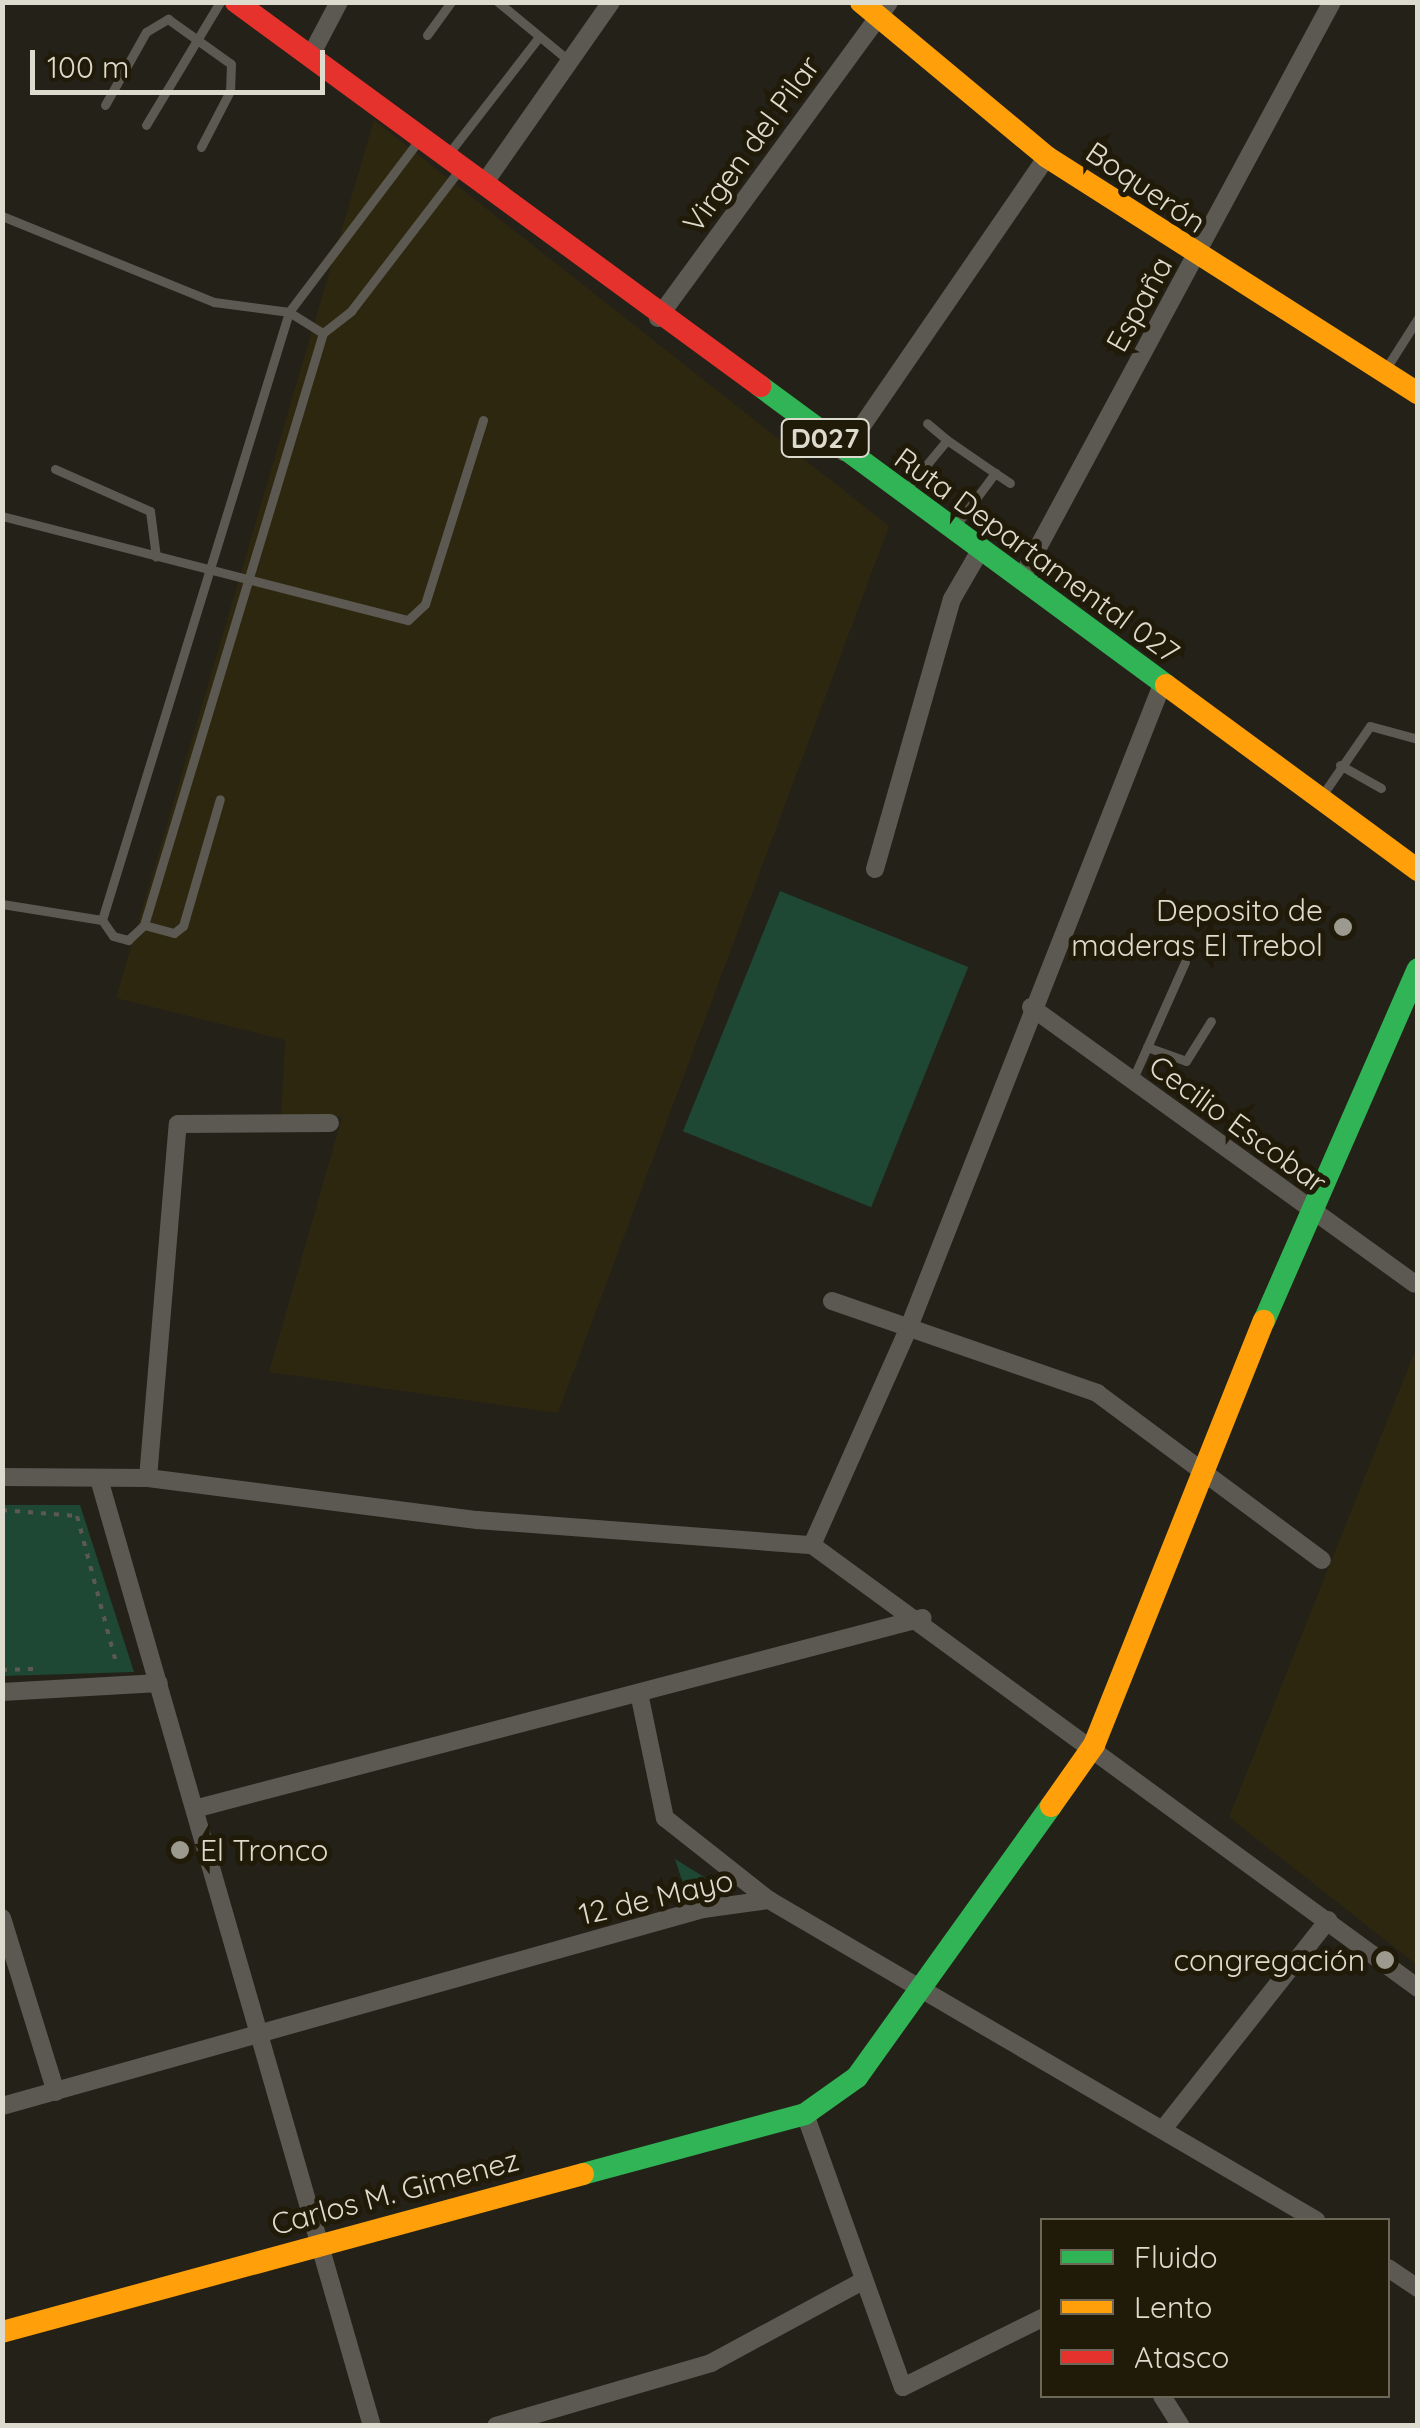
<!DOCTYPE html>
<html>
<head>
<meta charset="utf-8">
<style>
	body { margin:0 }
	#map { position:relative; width:1420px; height:2428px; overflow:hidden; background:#242118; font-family:Quicksand,sans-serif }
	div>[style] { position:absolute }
	.built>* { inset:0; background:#2e2710 }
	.green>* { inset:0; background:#1e4834; transform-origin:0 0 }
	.path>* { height:4px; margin-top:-2px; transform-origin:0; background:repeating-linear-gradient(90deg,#5b5952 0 5px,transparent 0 13px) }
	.lane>* { height:9px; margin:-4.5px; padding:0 4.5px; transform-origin:4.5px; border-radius:4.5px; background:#5b5952 }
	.street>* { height:18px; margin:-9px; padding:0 9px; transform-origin:9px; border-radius:9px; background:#5b5952 }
	.fast>* { height:22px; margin:-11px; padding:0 11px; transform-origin:11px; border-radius:11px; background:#30b455 }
	.slow>* { height:22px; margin:-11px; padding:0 11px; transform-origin:11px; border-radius:11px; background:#ff9f0a }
	.jam>* { height:22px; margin:-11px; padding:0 11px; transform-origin:11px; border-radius:11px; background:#e5322d }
	.dots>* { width:28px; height:28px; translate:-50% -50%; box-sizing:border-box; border:5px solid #201a08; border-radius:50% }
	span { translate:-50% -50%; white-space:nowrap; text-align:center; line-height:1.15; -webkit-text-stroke:10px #201a08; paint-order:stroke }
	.shield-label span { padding:2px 8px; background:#201a08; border:2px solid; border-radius:8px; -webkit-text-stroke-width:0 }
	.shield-label { font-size:28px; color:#dddace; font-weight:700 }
	.street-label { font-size:30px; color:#dddace }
	.poi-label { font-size:30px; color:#dddace }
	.right { translate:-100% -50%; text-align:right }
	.left { translate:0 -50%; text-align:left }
	.frame { position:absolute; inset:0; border:5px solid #dddace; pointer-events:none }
	.legend { position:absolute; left:1040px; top:2218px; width:350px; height:180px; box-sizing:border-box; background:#201a08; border:2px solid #6c6757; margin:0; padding:12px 18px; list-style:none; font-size:30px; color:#dddace }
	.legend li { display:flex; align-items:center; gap:20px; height:50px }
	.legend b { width:50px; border:2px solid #6c6757 }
	.scale { position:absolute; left:30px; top:50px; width:295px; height:45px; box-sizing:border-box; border:5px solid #dddace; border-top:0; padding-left:12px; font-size:30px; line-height:35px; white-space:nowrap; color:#dddace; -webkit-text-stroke:8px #201a08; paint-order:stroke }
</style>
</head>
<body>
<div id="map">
	<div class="built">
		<i style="clip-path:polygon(374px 120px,889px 526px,558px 1413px,269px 1372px,342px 1117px,281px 1117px,285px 1040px,116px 998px)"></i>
		<i style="clip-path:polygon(1417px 1346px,1417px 1965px,1229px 1817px)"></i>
	</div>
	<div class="green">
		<i style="left:780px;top:891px;width:203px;height:259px;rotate:22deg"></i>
		<i style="clip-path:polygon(2px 1505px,80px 1505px,134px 1672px,3px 1676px)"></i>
		<i style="clip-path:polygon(675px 1859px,717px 1885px,688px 1899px)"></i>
	</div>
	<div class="path">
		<i style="left:2px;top:1510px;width:75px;rotate:4.6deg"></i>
		<i style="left:77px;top:1516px;width:155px;rotate:75.1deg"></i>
		<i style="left:2px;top:1670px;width:36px;rotate:-2deg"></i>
	</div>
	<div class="lane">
		<i style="left:498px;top:2px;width:91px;rotate:39.6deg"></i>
		<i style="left:427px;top:35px;width:41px;rotate:-54deg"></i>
		<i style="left:105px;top:105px;width:84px;rotate:-60.7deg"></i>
		<i style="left:146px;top:32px;width:26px;rotate:-31deg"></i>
		<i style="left:168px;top:19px;width:77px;rotate:35.5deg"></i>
		<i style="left:231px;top:64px;width:27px;rotate:92deg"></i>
		<i style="left:230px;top:91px;width:63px;rotate:117.4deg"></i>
		<i style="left:146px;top:125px;width:144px;rotate:-59deg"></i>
		<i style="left:419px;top:140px;width:216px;rotate:127.1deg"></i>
		<i style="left:289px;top:312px;width:636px;rotate:107.1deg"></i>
		<i style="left:102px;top:920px;width:19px;rotate:55deg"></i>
		<i style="left:113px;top:936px;width:16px;rotate:15deg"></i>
		<i style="left:128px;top:940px;width:22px;rotate:-43deg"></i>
		<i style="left:144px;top:925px;width:618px;rotate:-73.18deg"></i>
		<i style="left:323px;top:333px;width:36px;rotate:-38deg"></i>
		<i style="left:351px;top:311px;width:179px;rotate:-52.5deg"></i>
		<i style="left:449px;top:153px;width:147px;rotate:-52.2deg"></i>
		<i style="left:2px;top:216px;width:229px;rotate:22.1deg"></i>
		<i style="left:214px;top:302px;width:76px;rotate:7.6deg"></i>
		<i style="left:289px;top:312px;width:40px;rotate:32deg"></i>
		<i style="left:1385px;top:370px;width:62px;rotate:-57.6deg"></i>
		<i style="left:947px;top:440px;width:58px;rotate:34.5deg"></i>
		<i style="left:55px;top:469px;width:104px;rotate:23.9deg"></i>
		<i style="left:150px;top:511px;width:46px;rotate:82.6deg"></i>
		<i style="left:904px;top:492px;width:67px;rotate:-50.4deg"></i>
		<i style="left:947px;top:440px;width:26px;rotate:-140deg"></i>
		<i style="left:2px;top:516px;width:419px;rotate:14.4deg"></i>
		<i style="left:408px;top:620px;width:23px;rotate:-43deg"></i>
		<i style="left:425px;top:604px;width:193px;rotate:-72.5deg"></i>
		<i style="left:954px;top:528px;width:69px;rotate:-53.3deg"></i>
		<i style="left:995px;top:473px;width:18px;rotate:34deg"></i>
		<i style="left:1340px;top:765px;width:47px;rotate:29.3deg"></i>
		<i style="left:1321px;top:797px;width:86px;rotate:-55.4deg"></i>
		<i style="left:1370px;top:726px;width:50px;rotate:15.2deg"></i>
		<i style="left:2px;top:904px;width:101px;rotate:9.1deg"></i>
		<i style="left:144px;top:925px;width:31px;rotate:15deg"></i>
		<i style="left:174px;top:933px;width:11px;rotate:-38deg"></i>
		<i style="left:183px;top:926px;width:132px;rotate:-73.8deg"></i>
		<i style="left:1147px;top:1047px;width:41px;rotate:19.7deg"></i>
		<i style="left:1186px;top:1061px;width:47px;rotate:-58deg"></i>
		<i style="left:1132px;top:1081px;width:130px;rotate:-66deg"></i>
	</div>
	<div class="street">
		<i style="left:310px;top:57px;width:62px;rotate:-62.2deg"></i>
		<i style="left:483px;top:185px;width:223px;rotate:-55deg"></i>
		<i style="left:658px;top:318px;width:391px;rotate:-53.8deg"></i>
		<i style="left:844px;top:452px;width:358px;rotate:-55.5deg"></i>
		<i style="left:1021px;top:579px;width:655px;rotate:-61.68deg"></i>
		<i style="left:875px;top:869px;width:281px;rotate:-74.1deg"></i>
		<i style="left:952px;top:599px;width:58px;rotate:-59.9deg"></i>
		<i style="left:1031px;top:1007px;width:473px;rotate:35.8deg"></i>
		<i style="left:832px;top:1301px;width:281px;rotate:19.1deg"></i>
		<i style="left:1097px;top:1393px;width:280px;rotate:36.6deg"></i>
		<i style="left:2px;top:1477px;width:146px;rotate:0.4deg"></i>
		<i style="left:148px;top:1478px;width:332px;rotate:7.3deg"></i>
		<i style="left:477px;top:1520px;width:336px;rotate:4.3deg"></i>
		<i style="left:812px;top:1545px;width:751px;rotate:36.17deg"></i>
		<i style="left:148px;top:1478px;width:355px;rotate:-85.2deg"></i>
		<i style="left:178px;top:1124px;width:152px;rotate:-0.4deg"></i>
		<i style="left:99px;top:1479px;width:986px;rotate:73.92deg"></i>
		<i style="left:812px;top:1545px;width:233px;rotate:-66deg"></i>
		<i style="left:907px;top:1332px;width:699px;rotate:-68.5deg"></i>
		<i style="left:2px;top:1692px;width:157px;rotate:-3.3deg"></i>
		<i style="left:639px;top:1693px;width:128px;rotate:78.3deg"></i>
		<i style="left:665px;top:1818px;width:132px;rotate:38.3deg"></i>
		<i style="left:198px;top:1808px;width:749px;rotate:-14.69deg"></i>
		<i style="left:2px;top:1918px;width:182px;rotate:72.8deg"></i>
		<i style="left:2px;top:2106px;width:728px;rotate:-15.7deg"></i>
		<i style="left:703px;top:1909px;width:67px;rotate:-7.8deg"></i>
		<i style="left:769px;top:1900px;width:634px;rotate:30.33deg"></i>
		<i style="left:805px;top:2114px;width:290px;rotate:70.3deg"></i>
		<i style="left:903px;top:2387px;width:155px;rotate:-26.4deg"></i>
		<i style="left:1164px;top:2128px;width:265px;rotate:-51.7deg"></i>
		<i style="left:1388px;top:2268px;width:36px;rotate:34deg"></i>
		<i style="left:1162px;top:2396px;width:36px;rotate:58deg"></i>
		<i style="left:496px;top:2426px;width:224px;rotate:-16.3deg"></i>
		<i style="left:711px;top:2363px;width:170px;rotate:-28.4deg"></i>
	</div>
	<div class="fast">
		<i style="left:760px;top:386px;width:504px;rotate:36.37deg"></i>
		<i style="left:1264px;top:1321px;width:384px;rotate:-66.4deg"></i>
		<i style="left:583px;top:2174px;width:230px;rotate:-15.1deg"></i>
		<i style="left:805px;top:2114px;width:64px;rotate:-35.4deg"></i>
		<i style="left:857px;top:2077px;width:333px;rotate:-54.4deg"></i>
	</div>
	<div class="slow">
		<i style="left:861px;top:2px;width:242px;rotate:39.8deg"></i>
		<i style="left:1047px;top:157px;width:440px;rotate:32.5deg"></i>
		<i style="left:1166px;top:685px;width:313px;rotate:36.3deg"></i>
		<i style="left:1051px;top:1806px;width:75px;rotate:-54.8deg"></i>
		<i style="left:1094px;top:1745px;width:457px;rotate:-68.2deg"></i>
		<i style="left:2px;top:2332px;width:602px;rotate:-15.21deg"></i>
	</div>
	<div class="jam">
		<i style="left:236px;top:2px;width:650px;rotate:36.23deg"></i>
	</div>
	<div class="dots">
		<i style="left:1343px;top:927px;background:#9c998e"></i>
		<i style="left:180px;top:1850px;background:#9c998e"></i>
		<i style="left:1385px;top:1960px;background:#9c998e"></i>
	</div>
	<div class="shield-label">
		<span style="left:825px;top:438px">D027</span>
	</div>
	<div class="street-label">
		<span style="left:751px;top:144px;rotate:-54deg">Virgen del Pilar</span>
		<span style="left:1146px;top:187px;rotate:34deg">Boquerón</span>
		<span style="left:1139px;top:304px;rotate:-61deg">España</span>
		<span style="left:1037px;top:555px;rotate:36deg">Ruta Departamental 027</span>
		<span style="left:1238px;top:1124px;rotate:36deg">Cecilio Escobar</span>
		<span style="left:656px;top:1897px;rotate:-13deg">12 de Mayo</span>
		<span style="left:395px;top:2192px;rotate:-15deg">Carlos M. Gimenez</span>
	</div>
	<div class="poi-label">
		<span class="right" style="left:1323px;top:927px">Deposito de<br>maderas El Trebol</span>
		<span class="left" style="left:200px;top:1850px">El Tronco</span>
		<span class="right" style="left:1365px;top:1960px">congregación</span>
	</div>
	<div class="frame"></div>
	<ul class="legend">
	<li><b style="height:12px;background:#30b455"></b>Fluido</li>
	<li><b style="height:12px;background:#ff9f0a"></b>Lento</li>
	<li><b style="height:12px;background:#e5322d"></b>Atasco</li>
	</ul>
	<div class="scale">100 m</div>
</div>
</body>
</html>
